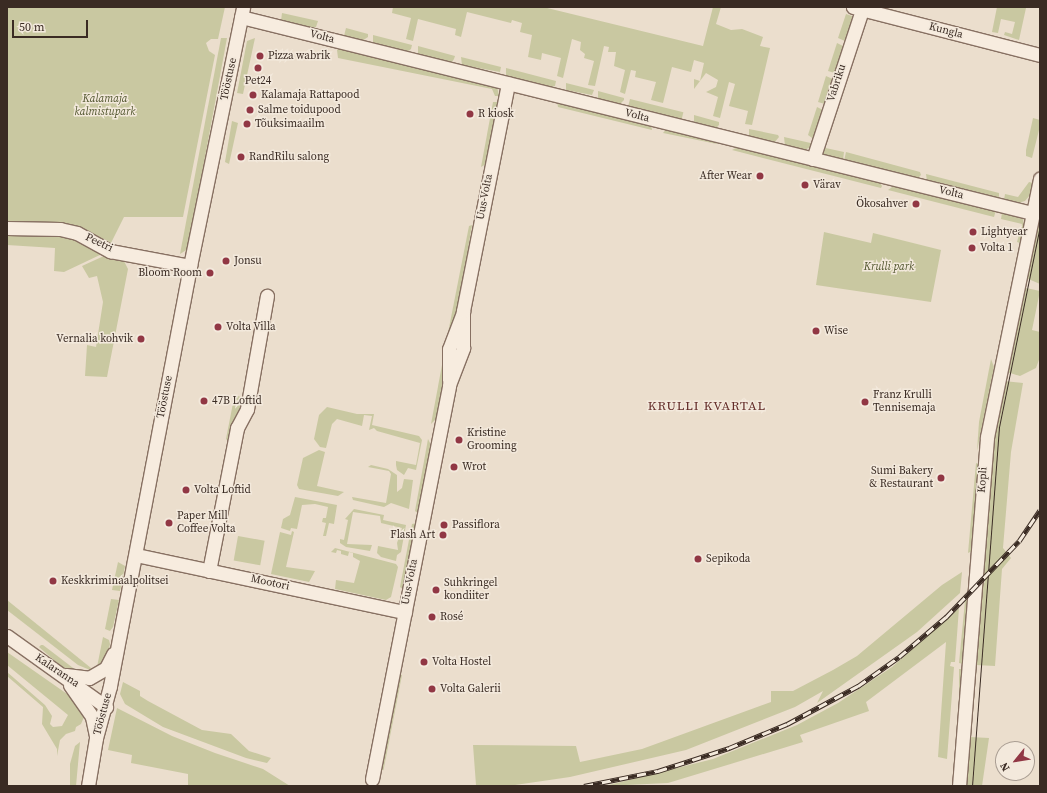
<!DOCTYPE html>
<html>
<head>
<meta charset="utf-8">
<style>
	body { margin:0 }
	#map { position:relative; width:1047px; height:793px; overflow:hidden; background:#ebdecd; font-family:"Source Serif 4",serif }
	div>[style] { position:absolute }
	.green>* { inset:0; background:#c9c8a1; transform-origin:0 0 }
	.roads { filter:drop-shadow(1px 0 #877062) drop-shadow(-1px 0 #877062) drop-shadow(0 1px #877062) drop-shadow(0 -1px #877062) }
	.minor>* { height:13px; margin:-6.5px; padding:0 6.5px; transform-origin:6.5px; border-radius:6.5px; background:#f7ecdf }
	.tram>* { height:1px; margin:-0.5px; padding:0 0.5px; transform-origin:0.5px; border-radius:0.5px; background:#3a2b23 }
	.rail>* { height:4.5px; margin-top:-2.25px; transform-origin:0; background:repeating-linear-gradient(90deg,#f3e9dc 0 9px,#3a2b23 0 18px); box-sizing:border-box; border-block:1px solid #3a2b23 }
	.dots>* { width:11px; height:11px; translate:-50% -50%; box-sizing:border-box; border:2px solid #f3e9dc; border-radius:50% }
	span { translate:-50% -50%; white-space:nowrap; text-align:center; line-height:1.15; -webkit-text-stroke:3px #f3e9dc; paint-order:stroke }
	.street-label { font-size:11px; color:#3a2b23 }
	.poi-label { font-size:11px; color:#3a2b23 }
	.left { translate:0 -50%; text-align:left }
	.right { translate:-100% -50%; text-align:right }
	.park-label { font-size:11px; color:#4f542c; font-style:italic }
	.quarter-label { font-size:13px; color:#622b27; letter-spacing:1px }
	.frame { position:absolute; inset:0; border:8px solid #3a2b23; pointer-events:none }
	.north { position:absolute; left:995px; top:741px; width:40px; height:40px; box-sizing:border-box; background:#f3e9dc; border:1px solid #a99d92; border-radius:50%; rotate:240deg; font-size:11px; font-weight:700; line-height:16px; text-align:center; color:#3a2b23 }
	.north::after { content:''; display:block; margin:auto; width:14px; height:18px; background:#913744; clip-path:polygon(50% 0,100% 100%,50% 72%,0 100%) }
	.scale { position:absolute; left:12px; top:20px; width:76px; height:18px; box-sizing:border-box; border:2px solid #3a2b23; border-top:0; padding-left:5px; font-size:12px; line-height:14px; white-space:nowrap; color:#3a2b23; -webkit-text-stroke:3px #f3e9dc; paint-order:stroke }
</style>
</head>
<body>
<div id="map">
	<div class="green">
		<i style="clip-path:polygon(7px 7px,225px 7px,218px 39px,211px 39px,206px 43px,209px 51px,215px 55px,183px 217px,124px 217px,111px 243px,71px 224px,7px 221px)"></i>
		<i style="clip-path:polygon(393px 7px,543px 7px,703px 46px,713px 7px,721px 7px,716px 24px,731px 30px,742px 29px,763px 37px,760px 46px,770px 48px,752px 125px,745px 124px,748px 111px,729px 106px,735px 84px,729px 82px,720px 118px,713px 116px,718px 97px,706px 92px,716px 87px,718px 80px,706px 73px,694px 89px,694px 79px,700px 81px,704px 63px,694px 60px,691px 72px,672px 67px,663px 103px,651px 100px,656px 82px,635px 77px,636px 71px,631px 70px,625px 94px,620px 92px,625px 70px,614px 66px,616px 52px,608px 52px,609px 47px,604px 46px,595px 86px,588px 85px,594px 61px,584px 58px,585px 54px,580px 50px,581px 42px,572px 39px,563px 78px,557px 76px,561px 58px,542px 53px,541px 60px,528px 57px,532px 35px,520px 32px,522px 23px,512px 20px,511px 23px,467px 12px,461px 37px,455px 35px,456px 29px,418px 19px,413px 41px,406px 39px,411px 18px,392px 13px)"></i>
		<i style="clip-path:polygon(997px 7px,1026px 8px,1019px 40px,1004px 35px,1005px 32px,1012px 34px,1015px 22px,1001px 19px,998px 33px,992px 32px)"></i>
		<i style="clip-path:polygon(282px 13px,318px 21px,316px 27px,312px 28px,281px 21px)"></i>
		<i style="clip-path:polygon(846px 14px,855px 17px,845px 41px,838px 38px)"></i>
		<i style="clip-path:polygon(346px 28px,368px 34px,368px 37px,362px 41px,344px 36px)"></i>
		<i style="clip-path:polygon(373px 35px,412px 45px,411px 49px,407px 52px,373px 43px)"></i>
		<i style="clip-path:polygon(221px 38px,227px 38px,188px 249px,180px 254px)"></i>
		<i style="clip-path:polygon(255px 38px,243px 94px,237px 93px,247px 41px)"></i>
		<i style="clip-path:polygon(837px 43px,845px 47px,835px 73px,828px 71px)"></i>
		<i style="clip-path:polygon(418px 46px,455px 56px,454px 59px,452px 62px,418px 55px)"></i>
		<i style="clip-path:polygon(341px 47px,497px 86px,499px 96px,495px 96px,492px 89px,338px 58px,337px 50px)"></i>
		<i style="clip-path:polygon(461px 57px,501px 67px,500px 72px,462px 65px)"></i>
		<i style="clip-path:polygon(506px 68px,556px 81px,555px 86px,551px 87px,506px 76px)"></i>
		<i style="clip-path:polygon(826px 76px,835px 80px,825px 104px,818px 102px)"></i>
		<i style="clip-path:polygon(566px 83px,594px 90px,592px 95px,566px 90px)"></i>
		<i style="clip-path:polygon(598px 91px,624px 98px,624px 100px,620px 104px,598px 99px)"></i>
		<i style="left:630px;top:99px;width:55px;height:8px;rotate:14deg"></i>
		<i style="clip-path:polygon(493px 102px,498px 102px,486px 164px,481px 167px)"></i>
		<i style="clip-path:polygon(557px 102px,651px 124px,652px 130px,558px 107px)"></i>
		<i style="clip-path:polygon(817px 107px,825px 111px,815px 140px,808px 135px)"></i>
		<i style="clip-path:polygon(694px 115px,719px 122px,719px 125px,716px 128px,694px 123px)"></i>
		<i style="clip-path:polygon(1033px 118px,1040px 120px,1040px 126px,1032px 158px,1026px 156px,1026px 150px)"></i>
		<i style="clip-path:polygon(232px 121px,238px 123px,229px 164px,225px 162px)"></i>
		<i style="clip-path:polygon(667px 128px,715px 140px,717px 144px,663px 133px)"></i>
		<i style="clip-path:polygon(749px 129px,778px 135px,779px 137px,774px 143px,749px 137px)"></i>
		<i style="clip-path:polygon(784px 137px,815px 144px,805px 150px,785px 146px)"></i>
		<i style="clip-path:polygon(740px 146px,879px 181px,882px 186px,881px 188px,732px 150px)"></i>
		<i style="clip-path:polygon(821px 147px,844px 152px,843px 160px,824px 155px)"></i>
		<i style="clip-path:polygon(846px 152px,920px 172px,921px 175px,917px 179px,844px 161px)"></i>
		<i style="clip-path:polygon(926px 174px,999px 193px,999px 196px,998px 199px,927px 181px)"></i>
		<i style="clip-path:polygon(1029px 182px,1033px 183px,1030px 195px,1025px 201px,1018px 203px,1004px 200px,1005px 194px,1018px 197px)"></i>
		<i style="clip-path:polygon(895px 185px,996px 210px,994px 217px,888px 190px)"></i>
		<i style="clip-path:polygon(1040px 205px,1040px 284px,1026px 278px)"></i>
		<i style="clip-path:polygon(1002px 213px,1023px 219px,1024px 225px,1020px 243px,1017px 242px,1022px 224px,1001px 219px)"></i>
		<i style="clip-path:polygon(472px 225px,457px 315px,447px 338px,469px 226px)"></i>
		<i style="clip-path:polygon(824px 232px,871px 243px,873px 233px,941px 250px,931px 302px,816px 285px)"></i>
		<i style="clip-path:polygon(7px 235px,70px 237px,102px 254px,64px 272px,54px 271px,55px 248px,7px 245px)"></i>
		<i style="clip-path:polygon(106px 255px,123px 259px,128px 269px,107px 377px,85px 376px,87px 345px,96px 347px,103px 302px,97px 276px,89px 278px,82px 266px)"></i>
		<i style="clip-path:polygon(1026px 288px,1040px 291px,1032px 330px,1040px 332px,1040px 357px,1036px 368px,1020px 376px,1007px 372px)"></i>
		<i style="clip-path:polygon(445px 349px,445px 380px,438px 417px,431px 424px)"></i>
		<i style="clip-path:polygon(991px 359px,994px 367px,977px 451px,979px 422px)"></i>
		<i style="clip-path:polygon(1004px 381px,1023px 383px,1011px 452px,1003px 548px,1011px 558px,1002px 569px,995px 666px,976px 665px,981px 586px,985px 582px,982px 574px,991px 461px)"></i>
		<i style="clip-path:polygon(239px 396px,243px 401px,241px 409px,228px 441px,226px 439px,234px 398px)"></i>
		<i style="clip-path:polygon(327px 407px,357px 414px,374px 414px,372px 425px,419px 436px,422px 440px,416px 470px,408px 468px,404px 475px,397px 470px,396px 465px,396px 461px,416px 465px,420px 443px,377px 431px,374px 428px,369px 430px,372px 416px,364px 415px,362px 426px,337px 419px,332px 424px,326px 448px,320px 447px,314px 439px,319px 415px)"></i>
		<i style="clip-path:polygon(428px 439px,432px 447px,419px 514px,415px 511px)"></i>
		<i style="clip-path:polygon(319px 450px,325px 452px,317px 486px,344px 492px,338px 496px,299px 489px,297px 485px,303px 458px)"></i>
		<i style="clip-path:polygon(976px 463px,978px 464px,972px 551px,968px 553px)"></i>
		<i style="clip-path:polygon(371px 465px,388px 469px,397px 475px,397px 492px,402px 488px,404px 479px,413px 480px,409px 509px,391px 503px,384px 507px,353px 500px,352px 497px,386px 503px,391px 474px,389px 471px,368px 467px)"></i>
		<i style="clip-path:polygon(295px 497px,337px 505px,334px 524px,329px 523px,326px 536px,323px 536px,326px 523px,322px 522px,323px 518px,326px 518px,328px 507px,315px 504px,302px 505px,297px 529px,291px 528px,290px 531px,281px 528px,283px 519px,290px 515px)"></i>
		<i style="clip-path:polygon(354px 509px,384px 515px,383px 520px,406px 525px,401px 552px,397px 555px,396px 561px,381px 557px,377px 553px,378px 546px,398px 550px,397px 543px,402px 528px,381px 523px,380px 516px,353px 512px,347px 544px,372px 545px,370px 551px,346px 547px,340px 543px,340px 539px,344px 540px,348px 520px,345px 519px)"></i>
		<i style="clip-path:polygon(417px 523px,405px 591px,400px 587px,412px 524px)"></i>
		<i style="clip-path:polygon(292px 531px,294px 532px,286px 567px,315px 571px,309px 582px,271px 574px,280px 532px,291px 535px)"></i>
		<i style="left:238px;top:536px;width:27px;height:25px;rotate:10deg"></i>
		<i style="clip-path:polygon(335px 548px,396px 564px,398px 567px,391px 597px,386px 600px,335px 589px,336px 580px,354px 583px,360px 561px,353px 557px,353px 553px,349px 552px,348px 556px,341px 554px,341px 551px,337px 550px,336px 553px,331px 552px)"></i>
		<i style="clip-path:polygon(118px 562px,125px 566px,120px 591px,112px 590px)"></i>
		<i style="clip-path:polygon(962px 572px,960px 593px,917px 632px,817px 703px,823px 691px,795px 707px,686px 750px,570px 777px,515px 785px,476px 785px,473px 745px,576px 746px,580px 762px,642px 749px,771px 702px,771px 691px,793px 691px,833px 670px,857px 656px,942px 585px)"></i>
		<i style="clip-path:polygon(111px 599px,119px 600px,113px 627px,110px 631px,105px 629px)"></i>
		<i style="clip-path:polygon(968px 599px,963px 664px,959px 663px,965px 601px)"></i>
		<i style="clip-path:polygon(7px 600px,91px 668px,90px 670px,78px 665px,7px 610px)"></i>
		<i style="clip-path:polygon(959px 608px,955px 662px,951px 662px,950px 666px,954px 667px,947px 759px,938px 757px,946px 642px,866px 702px,869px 711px,800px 735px,803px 742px,668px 783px,605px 786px,713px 759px,797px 725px,838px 703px,892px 667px)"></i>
		<i style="clip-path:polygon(103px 637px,109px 640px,110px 644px,107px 656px,96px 672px)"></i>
		<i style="clip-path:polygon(41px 645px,43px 645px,81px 674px,64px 669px,39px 647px)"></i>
		<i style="clip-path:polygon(7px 652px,70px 696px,84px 717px,81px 724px,76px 727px,75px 731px,66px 734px,60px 740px,57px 756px,57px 749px,42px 724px,43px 707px,7px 676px,7px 672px,45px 705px,52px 716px,50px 724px,53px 727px,62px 726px,68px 715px,7px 665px)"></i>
		<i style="left:959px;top:669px;width:4px;height:61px"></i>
		<i style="left:402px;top:675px;width:97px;height:5px;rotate:101deg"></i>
		<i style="clip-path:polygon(123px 682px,140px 691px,140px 696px,148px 701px,202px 730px,231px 734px,249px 751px,271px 758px,267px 763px,246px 758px,163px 727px,125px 704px,120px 694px)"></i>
		<i style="clip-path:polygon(117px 708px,172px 736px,215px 753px,263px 769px,290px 786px,188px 786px,188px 774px,131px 763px,132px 755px,108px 750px)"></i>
		<i style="clip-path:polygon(970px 737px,989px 738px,982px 786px,966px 786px)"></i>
		<i style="clip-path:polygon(80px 742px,76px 786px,70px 786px,70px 764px,75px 746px)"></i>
	</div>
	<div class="roads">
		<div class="minor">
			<i style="left:853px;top:7px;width:193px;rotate:14.4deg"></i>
			<i style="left:241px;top:17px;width:815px;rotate:13.92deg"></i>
			<i style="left:813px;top:159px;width:160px;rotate:-71.8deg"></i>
			<i style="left:7px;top:228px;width:53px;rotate:1.1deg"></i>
			<i style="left:60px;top:229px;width:17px;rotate:13deg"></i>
			<i style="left:77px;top:233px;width:38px;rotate:29deg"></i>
			<i style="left:110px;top:251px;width:81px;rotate:10.6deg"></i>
			<i style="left:449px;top:380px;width:31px;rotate:-90deg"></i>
			<i style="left:449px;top:349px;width:40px;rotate:-69deg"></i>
			<i style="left:136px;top:555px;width:275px;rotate:12deg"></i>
			<i style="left:209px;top:571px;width:146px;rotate:-78.9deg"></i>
			<i style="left:237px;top:428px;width:21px;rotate:-62deg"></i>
			<i style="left:247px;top:409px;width:115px;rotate:-80deg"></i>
			<i style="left:7px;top:636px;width:122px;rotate:35.6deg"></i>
			<i style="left:66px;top:675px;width:23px;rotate:7deg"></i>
			<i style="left:89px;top:678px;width:20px;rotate:-30deg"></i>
			<i style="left:106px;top:668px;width:16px;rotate:-63deg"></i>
			<i style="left:70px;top:685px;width:39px;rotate:55deg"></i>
			<i style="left:92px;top:717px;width:19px;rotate:78deg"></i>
			<i style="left:372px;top:779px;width:401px;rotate:-78.9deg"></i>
			<i style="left:449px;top:385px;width:40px;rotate:-69deg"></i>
			<i style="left:463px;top:348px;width:37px;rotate:-90deg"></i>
			<i style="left:463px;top:311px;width:232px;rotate:-78.8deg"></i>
			<i style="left:88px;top:786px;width:49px;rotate:-80.5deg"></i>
			<i style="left:96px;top:738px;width:54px;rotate:-74.9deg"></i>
			<i style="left:110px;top:686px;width:428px;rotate:-79.2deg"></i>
			<i style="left:190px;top:266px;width:264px;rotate:-78.4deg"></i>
			<i style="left:959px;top:786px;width:350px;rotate:-85.4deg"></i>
			<i style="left:987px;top:437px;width:264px;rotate:-78.4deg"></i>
		</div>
	</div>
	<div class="tram">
		<i style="left:972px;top:786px;width:360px;rotate:-85.7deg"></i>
		<i style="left:999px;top:427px;width:205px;rotate:-78.5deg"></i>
	</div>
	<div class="rail">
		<i style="left:584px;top:786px;width:76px;rotate:-11.5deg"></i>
		<i style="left:658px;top:771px;width:75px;rotate:-17.9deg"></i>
		<i style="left:729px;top:748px;width:63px;rotate:-22.5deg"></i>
		<i style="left:787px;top:724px;width:81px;rotate:-28.2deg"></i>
		<i style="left:858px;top:686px;width:50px;rotate:-35.3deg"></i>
		<i style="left:899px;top:657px;width:62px;rotate:-40.4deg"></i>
		<i style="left:946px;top:617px;width:105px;rotate:-46.2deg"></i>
		<i style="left:1019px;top:541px;width:37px;rotate:-56deg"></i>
	</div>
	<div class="dots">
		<i style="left:260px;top:56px;background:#913744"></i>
		<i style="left:258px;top:68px;background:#913744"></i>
		<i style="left:253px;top:95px;background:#913744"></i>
		<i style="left:250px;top:110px;background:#913744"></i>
		<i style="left:470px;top:114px;background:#913744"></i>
		<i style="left:247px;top:124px;background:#913744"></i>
		<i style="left:241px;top:157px;background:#913744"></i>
		<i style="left:760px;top:176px;background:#913744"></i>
		<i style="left:805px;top:185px;background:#913744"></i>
		<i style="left:916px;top:204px;background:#913744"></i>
		<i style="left:973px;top:232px;background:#913744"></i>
		<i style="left:972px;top:248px;background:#913744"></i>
		<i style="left:226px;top:261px;background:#913744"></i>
		<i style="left:210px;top:273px;background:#913744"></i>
		<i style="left:218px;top:327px;background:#913744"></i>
		<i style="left:816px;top:331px;background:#913744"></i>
		<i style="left:141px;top:339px;background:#913744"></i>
		<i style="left:204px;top:401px;background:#913744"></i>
		<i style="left:865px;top:402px;background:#913744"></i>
		<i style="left:459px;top:440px;background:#913744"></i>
		<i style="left:454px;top:467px;background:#913744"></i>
		<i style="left:941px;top:478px;background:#913744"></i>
		<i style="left:186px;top:490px;background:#913744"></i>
		<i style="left:169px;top:523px;background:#913744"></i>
		<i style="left:444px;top:525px;background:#913744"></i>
		<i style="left:443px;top:535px;background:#913744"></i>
		<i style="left:698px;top:559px;background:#913744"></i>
		<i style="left:53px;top:581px;background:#913744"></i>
		<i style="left:436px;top:590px;background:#913744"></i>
		<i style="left:432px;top:617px;background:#913744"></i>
		<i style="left:424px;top:662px;background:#913744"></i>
		<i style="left:432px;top:689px;background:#913744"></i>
	</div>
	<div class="street-label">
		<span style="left:946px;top:31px;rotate:15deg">Kungla</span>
		<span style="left:322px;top:37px;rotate:14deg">Volta</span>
		<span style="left:229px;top:79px;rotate:-78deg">Tööstuse</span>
		<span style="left:837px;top:83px;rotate:-72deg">Vabriku</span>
		<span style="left:637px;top:116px;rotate:14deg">Volta</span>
		<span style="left:951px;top:193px;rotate:13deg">Volta</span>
		<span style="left:485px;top:197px;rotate:-79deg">Uus-Volta</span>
		<span style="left:99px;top:243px;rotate:25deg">Peetri</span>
		<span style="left:165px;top:397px;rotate:-79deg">Tööstuse</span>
		<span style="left:983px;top:480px;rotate:-86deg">Kopli</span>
		<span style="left:410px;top:582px;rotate:-79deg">Uus-Volta</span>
		<span style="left:270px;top:583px;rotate:12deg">Mootori</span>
		<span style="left:57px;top:671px;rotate:34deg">Kalaranna</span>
		<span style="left:103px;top:714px;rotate:-75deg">Tööstuse</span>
	</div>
	<div class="poi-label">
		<span class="left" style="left:268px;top:56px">Pizza wabrik</span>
		<span style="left:258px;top:81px">Pet24</span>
		<span class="left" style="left:261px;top:95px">Kalamaja Rattapood</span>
		<span class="left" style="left:258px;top:110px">Salme toidupood</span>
		<span class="left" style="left:478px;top:114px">R kiosk</span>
		<span class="left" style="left:255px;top:124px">Tõuksimaailm</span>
		<span class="left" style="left:249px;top:157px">RandRilu salong</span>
		<span class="right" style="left:752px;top:176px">After Wear</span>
		<span class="left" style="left:813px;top:185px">Värav</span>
		<span class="right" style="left:908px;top:204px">Ökosahver</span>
		<span class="left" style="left:981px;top:232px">Lightyear</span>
		<span class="left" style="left:980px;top:248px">Volta 1</span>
		<span class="left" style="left:234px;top:261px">Jonsu</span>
		<span class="right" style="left:202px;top:273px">Bloom Room</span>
		<span class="left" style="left:226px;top:327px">Volta Villa</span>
		<span class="left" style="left:824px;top:331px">Wise</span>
		<span class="right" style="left:133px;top:339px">Vernalia kohvik</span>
		<span class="left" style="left:873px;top:402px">Franz Krulli<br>Tennisemaja</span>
		<span class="left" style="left:212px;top:401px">47B Loftid</span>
		<span class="left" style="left:467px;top:440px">Kristine<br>Grooming</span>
		<span class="left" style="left:462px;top:467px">Wrot</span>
		<span class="right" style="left:933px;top:478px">Sumi Bakery<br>&amp; Restaurant</span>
		<span class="left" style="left:194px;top:490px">Volta Loftid</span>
		<span class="left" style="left:177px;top:523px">Paper Mill<br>Coffee Volta</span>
		<span class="left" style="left:452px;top:525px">Passiflora</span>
		<span class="right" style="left:435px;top:535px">Flash Art</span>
		<span class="left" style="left:706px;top:559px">Sepikoda</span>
		<span class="left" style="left:61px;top:581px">Keskkriminaalpolitsei</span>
		<span class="left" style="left:444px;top:590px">Suhkringel<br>kondiiter</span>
		<span class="left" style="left:440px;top:617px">Rosé</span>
		<span class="left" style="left:432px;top:662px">Volta Hostel</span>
		<span class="left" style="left:440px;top:689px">Volta Galerii</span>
	</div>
	<div class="park-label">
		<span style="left:105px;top:106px">Kalamaja<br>kalmistupark</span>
		<span style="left:889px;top:267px">Krulli park</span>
	</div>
	<div class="quarter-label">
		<span style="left:707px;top:406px">KRULLI KVARTAL</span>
	</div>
	<div class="frame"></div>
	<div class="north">N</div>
	<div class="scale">50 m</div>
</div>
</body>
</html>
